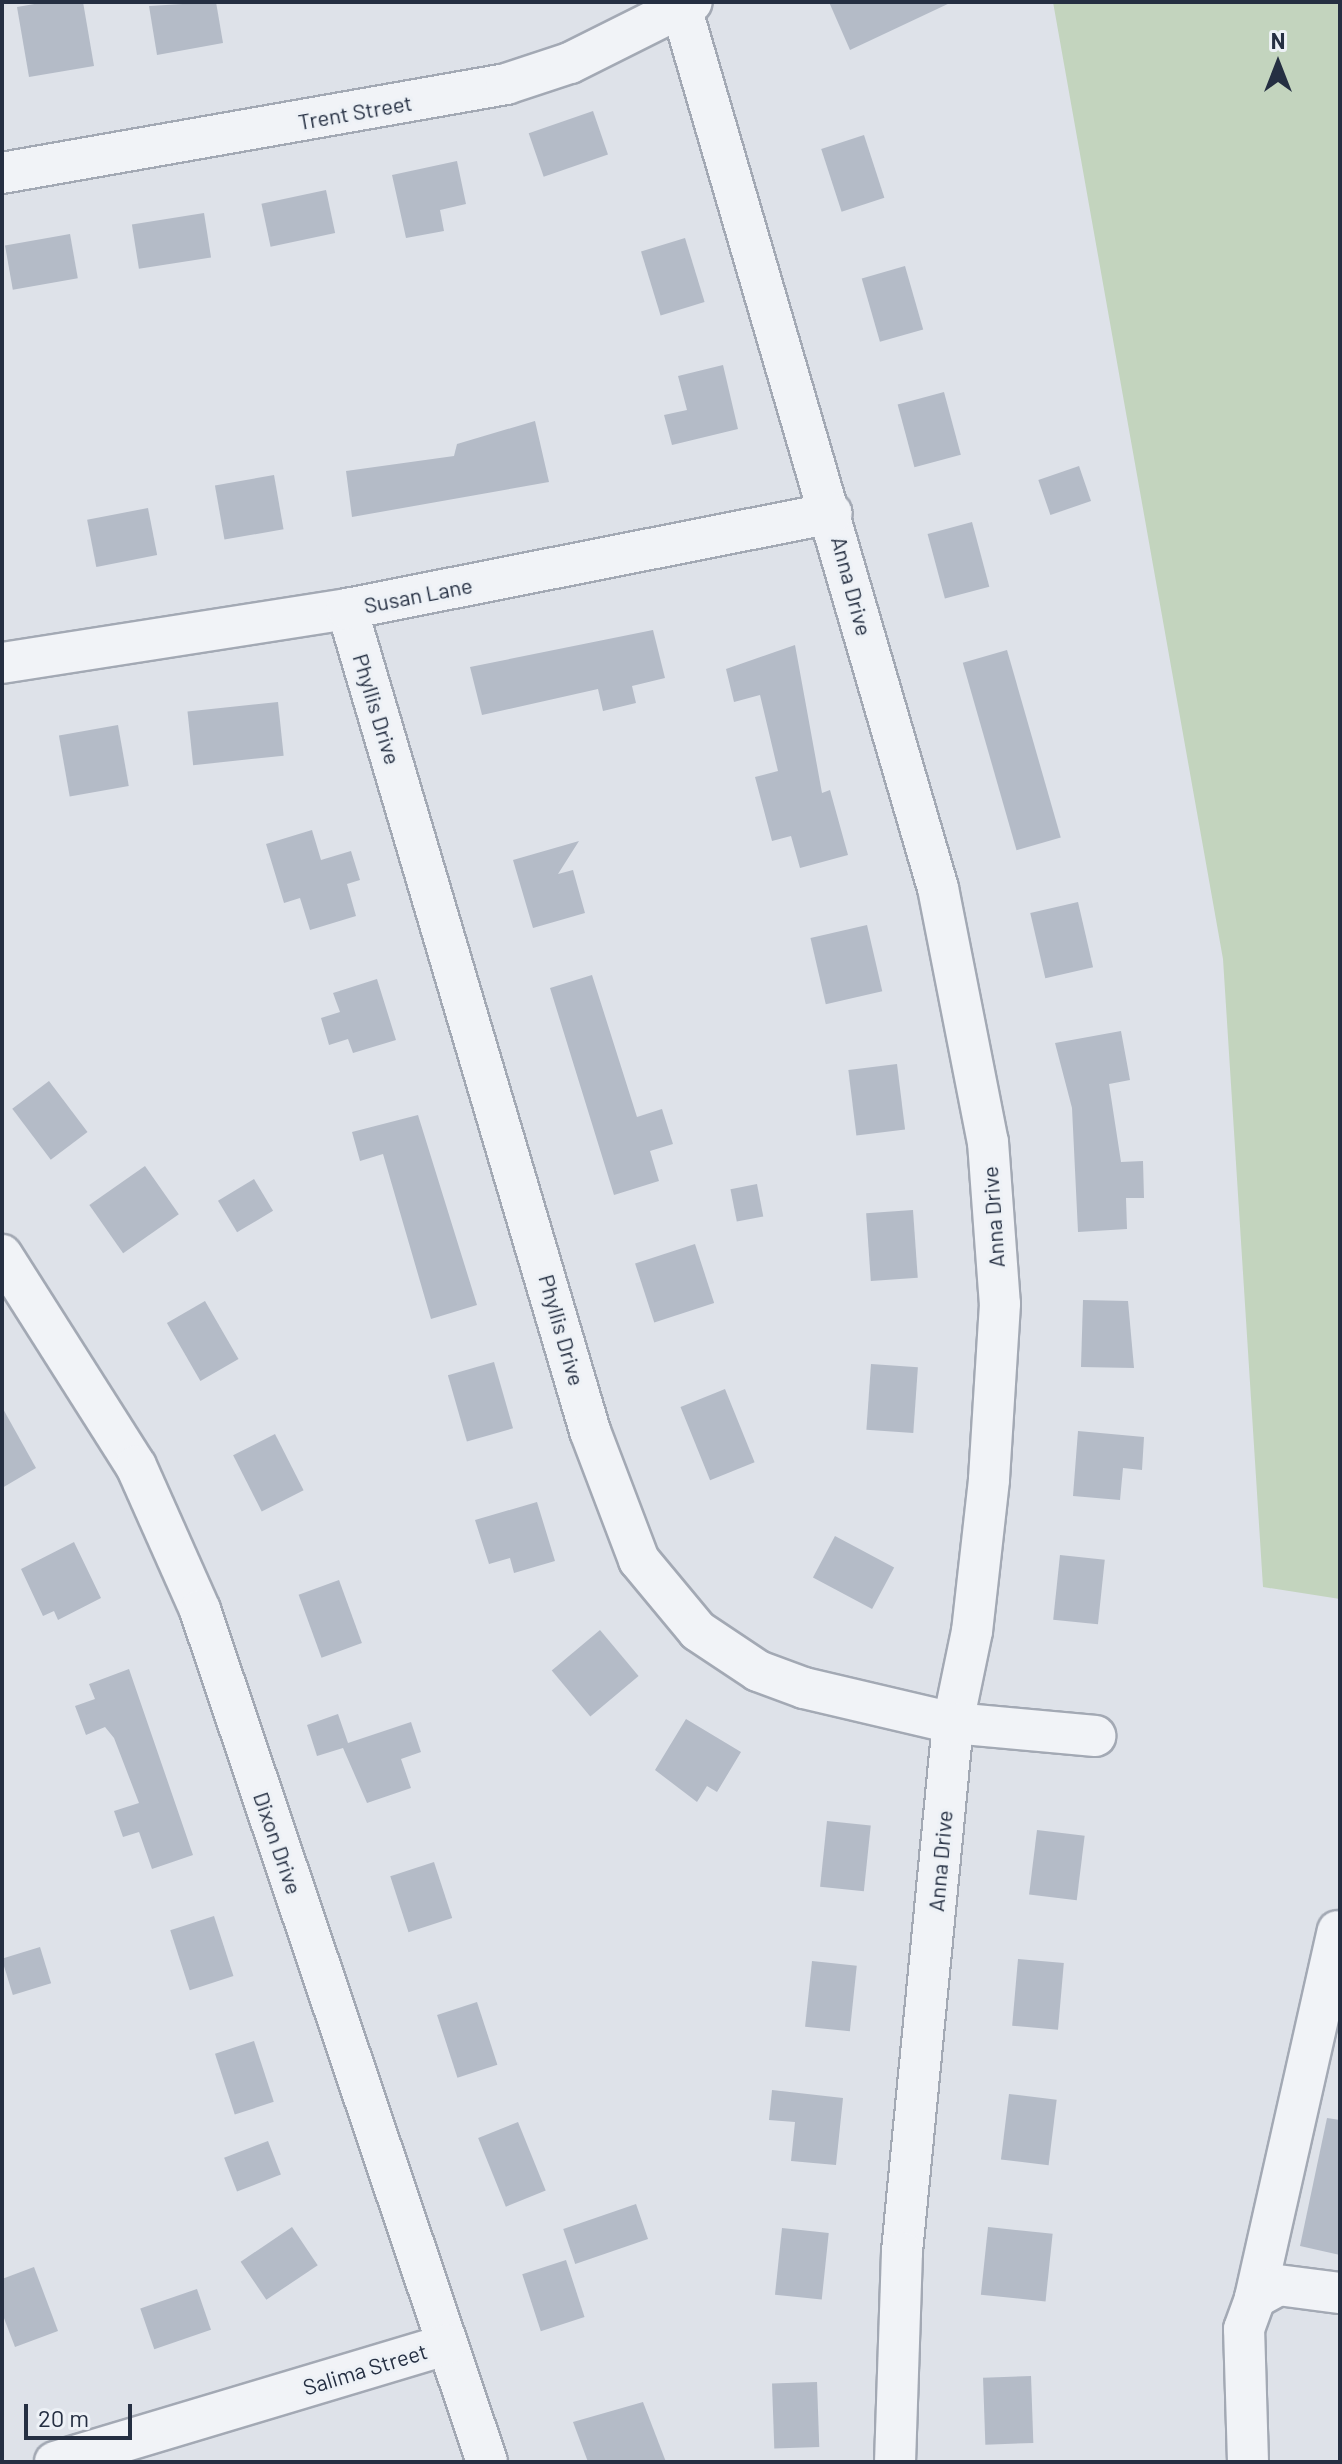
<!DOCTYPE html>
<html>
<head>
<meta charset="utf-8">
<style>
	body { margin:0 }
	#map { position:relative; width:1342px; height:2464px; overflow:hidden; background:#dee2e9; font-family:Barlow,sans-serif }
	div>[style] { position:absolute }
	.green>* { inset:0; background:#c3d4be }
	.building>* { inset:0; background:#b4bbc7; transform-origin:0 0 }
	.roads { filter:drop-shadow(2px 0 #a3a9b4) drop-shadow(-2px 0 #a3a9b4) drop-shadow(0 2px #a3a9b4) drop-shadow(0 -2px #a3a9b4) }
	.minor>* { height:40px; margin:-20px; padding:0 20px; transform-origin:20px; border-radius:20px; background:#f1f3f7 }
	span { translate:-50% -50%; white-space:nowrap; text-align:center; line-height:1.15; -webkit-text-stroke:6px #edf1f6; paint-order:stroke }
	.street-label { font-size:22px; color:#252f42 }
	.frame { position:absolute; inset:0; border:4px solid #252f42; pointer-events:none }
	.north { position:absolute; left:1238px; top:24px; width:80px; height:80px; -webkit-text-stroke:6px #edf1f6; paint-order:stroke; rotate:0deg; font-size:22px; font-weight:700; line-height:32px; text-align:center; color:#252f42 }
	.north::after { content:''; display:block; margin:auto; width:28px; height:36px; background:#252f42; clip-path:polygon(50% 0,100% 100%,50% 72%,0 100%) }
	.scale { position:absolute; left:24px; top:2404px; width:108px; height:36px; box-sizing:border-box; border:4px solid #252f42; border-top:0; padding-left:10px; font-size:24px; line-height:28px; white-space:nowrap; color:#252f42; -webkit-text-stroke:6px #edf1f6; paint-order:stroke }
</style>
</head>
<body>
<div id="map">
	<div class="green">
		<i style="clip-path:polygon(1053px 2px,1340px 2px,1340px 1599px,1263px 1587px,1223px 959px)"></i>
	</div>
	<div class="building">
		<i style="clip-path:polygon(46px 2px,83px 2px,94px 66px,29px 77px,17px 7px)"></i>
		<i style="clip-path:polygon(216px 2px,223px 43px,157px 55px,149px 6px)"></i>
		<i style="clip-path:polygon(829px 2px,952px 2px,850px 50px)"></i>
		<i style="left:593px;top:111px;width:46px;height:68px;rotate:71deg"></i>
		<i style="left:864px;top:135px;width:66px;height:45px;rotate:72deg"></i>
		<i style="clip-path:polygon(457px 161px,466px 204px,440px 210px,444px 231px,406px 238px,392px 175px)"></i>
		<i style="left:326px;top:190px;width:44px;height:66px;rotate:78deg"></i>
		<i style="left:204px;top:213px;width:45px;height:73px;rotate:81deg"></i>
		<i style="left:70px;top:234px;width:45px;height:66px;rotate:80deg"></i>
		<i style="left:685px;top:238px;width:67px;height:46px;rotate:73deg"></i>
		<i style="left:905px;top:266px;width:66px;height:45px;rotate:74deg"></i>
		<i style="clip-path:polygon(723px 365px,738px 429px,672px 445px,664px 415px,687px 410px,678px 376px)"></i>
		<i style="left:944px;top:392px;width:65px;height:48px;rotate:75deg"></i>
		<i style="clip-path:polygon(535px 421px,549px 482px,352px 517px,346px 471px,454px 456px,457px 444px)"></i>
		<i style="left:1079px;top:466px;width:37px;height:43px;rotate:71deg"></i>
		<i style="left:274px;top:475px;width:55px;height:60px;rotate:80deg"></i>
		<i style="left:148px;top:508px;width:48px;height:62px;rotate:79deg"></i>
		<i style="left:972px;top:522px;width:67px;height:46px;rotate:75deg"></i>
		<i style="clip-path:polygon(653px 630px,665px 678px,632px 686px,636px 703px,603px 711px,598px 689px,482px 715px,470px 667px)"></i>
		<i style="clip-path:polygon(795px 645px,822px 793px,830px 790px,848px 855px,800px 868px,791px 836px,772px 841px,755px 777px,778px 771px,760px 695px,734px 702px,726px 669px)"></i>
		<i style="left:1007px;top:650px;width:195px;height:46px;rotate:74deg"></i>
		<i style="left:278px;top:702px;width:54px;height:91px;rotate:84deg"></i>
		<i style="left:118px;top:725px;width:62px;height:60px;rotate:80deg"></i>
		<i style="clip-path:polygon(312px 830px,321px 860px,351px 851px,360px 880px,347px 884px,356px 916px,310px 930px,300px 898px,284px 903px,266px 844px)"></i>
		<i style="clip-path:polygon(579px 841px,558px 874px,573px 870px,585px 913px,533px 928px,513px 860px)"></i>
		<i style="left:1078px;top:902px;width:67px;height:49px;rotate:77deg"></i>
		<i style="left:867px;top:925px;width:68px;height:58px;rotate:77deg"></i>
		<i style="clip-path:polygon(592px 975px,637px 1117px,662px 1109px,673px 1144px,650px 1151px,659px 1181px,614px 1195px,550px 988px)"></i>
		<i style="clip-path:polygon(377px 979px,396px 1040px,353px 1053px,348px 1039px,329px 1045px,321px 1018px,340px 1012px,333px 993px)"></i>
		<i style="clip-path:polygon(1121px 1031px,1130px 1080px,1109px 1084px,1121px 1162px,1143px 1161px,1144px 1198px,1126px 1198px,1127px 1229px,1078px 1232px,1072px 1108px,1055px 1043px)"></i>
		<i style="left:897px;top:1064px;width:66px;height:49px;rotate:83deg"></i>
		<i style="left:49px;top:1081px;width:64px;height:46px;rotate:53deg"></i>
		<i style="clip-path:polygon(418px 1115px,477px 1305px,431px 1319px,383px 1154px,360px 1161px,352px 1132px)"></i>
		<i style="left:145px;top:1166px;width:59px;height:68px;rotate:55deg"></i>
		<i style="left:254px;top:1179px;width:37px;height:42px;rotate:59deg"></i>
		<i style="left:757px;top:1184px;width:33px;height:27px;rotate:79deg"></i>
		<i style="left:913px;top:1210px;width:68px;height:47px;rotate:86deg"></i>
		<i style="left:695px;top:1244px;width:62px;height:63px;rotate:72deg"></i>
		<i style="clip-path:polygon(1083px 1300px,1128px 1301px,1134px 1368px,1081px 1367px)"></i>
		<i style="left:205px;top:1301px;width:67px;height:44px;rotate:60deg"></i>
		<i style="left:494px;top:1362px;width:69px;height:48px;rotate:74deg"></i>
		<i style="left:871px;top:1364px;width:47px;height:66px;rotate:4deg"></i>
		<i style="left:725px;top:1389px;width:79px;height:48px;rotate:68deg"></i>
		<i style="clip-path:polygon(2px 1407px,36px 1468px,2px 1488px)"></i>
		<i style="clip-path:polygon(1078px 1431px,1144px 1437px,1142px 1470px,1123px 1468px,1120px 1500px,1073px 1496px)"></i>
		<i style="left:275px;top:1434px;width:63px;height:47px;rotate:63deg"></i>
		<i style="clip-path:polygon(537px 1502px,555px 1561px,514px 1573px,510px 1558px,489px 1564px,475px 1520px)"></i>
		<i style="left:835px;top:1536px;width:67px;height:47px;rotate:28deg"></i>
		<i style="clip-path:polygon(74px 1542px,101px 1598px,58px 1620px,54px 1611px,43px 1616px,21px 1569px)"></i>
		<i style="left:1060px;top:1555px;width:45px;height:65px;rotate:6deg"></i>
		<i style="left:339px;top:1580px;width:67px;height:43px;rotate:70deg"></i>
		<i style="left:600px;top:1630px;width:60px;height:63px;rotate:50deg"></i>
		<i style="clip-path:polygon(129px 1669px,193px 1855px,152px 1869px,139px 1832px,123px 1837px,114px 1811px,139px 1803px,114px 1738px,105px 1727px,86px 1735px,75px 1706px,95px 1699px,89px 1684px)"></i>
		<i style="clip-path:polygon(338px 1714px,348px 1743px,411px 1722px,421px 1752px,401px 1759px,411px 1788px,367px 1803px,343px 1748px,317px 1756px,307px 1725px)"></i>
		<i style="clip-path:polygon(686px 1719px,741px 1752px,717px 1792px,707px 1786px,697px 1802px,655px 1770px)"></i>
		<i style="left:827px;top:1821px;width:44px;height:66px;rotate:6deg"></i>
		<i style="left:1037px;top:1830px;width:48px;height:65px;rotate:7deg"></i>
		<i style="left:434px;top:1862px;width:59px;height:46px;rotate:72deg"></i>
		<i style="left:214px;top:1916px;width:63px;height:46px;rotate:72deg"></i>
		<i style="left:40px;top:1947px;width:38px;height:40px;rotate:73deg"></i>
		<i style="left:1018px;top:1959px;width:46px;height:67px;rotate:5deg"></i>
		<i style="left:812px;top:1961px;width:45px;height:66px;rotate:6deg"></i>
		<i style="left:477px;top:2002px;width:66px;height:42px;rotate:72deg"></i>
		<i style="left:254px;top:2041px;width:64px;height:41px;rotate:72deg"></i>
		<i style="clip-path:polygon(772px 2090px,843px 2098px,836px 2165px,791px 2161px,795px 2122px,769px 2120px)"></i>
		<i style="left:1009px;top:2094px;width:48px;height:66px;rotate:7deg"></i>
		<i style="clip-path:polygon(1327px 2118px,1340px 2120px,1340px 2255px,1300px 2246px)"></i>
		<i style="left:518px;top:2122px;width:74px;height:43px;rotate:68deg"></i>
		<i style="left:268px;top:2141px;width:36px;height:47px;rotate:69deg"></i>
		<i style="left:636px;top:2204px;width:37px;height:77px;rotate:71deg"></i>
		<i style="left:292px;top:2227px;width:46px;height:62px;rotate:56deg"></i>
		<i style="left:988px;top:2227px;width:65px;height:68px;rotate:6deg"></i>
		<i style="left:782px;top:2228px;width:47px;height:67px;rotate:6deg"></i>
		<i style="left:566px;top:2260px;width:60px;height:46px;rotate:72deg"></i>
		<i style="clip-path:polygon(34px 2267px,58px 2331px,15px 2347px,2px 2313px,2px 2279px)"></i>
		<i style="left:197px;top:2289px;width:43px;height:60px;rotate:71deg"></i>
		<i style="left:1031px;top:2376px;width:67px;height:48px;rotate:88deg"></i>
		<i style="left:817px;top:2382px;width:65px;height:45px;rotate:88deg"></i>
		<i style="clip-path:polygon(643px 2402px,666px 2462px,588px 2462px,573px 2422px)"></i>
	</div>
	<div class="roads">
		<div class="minor">
			<i style="left:681px;top:7px;width:918px;rotate:73.74deg"></i>
			<i style="left:938px;top:888px;width:259px;rotate:78.9deg"></i>
			<i style="left:988px;top:1142px;width:162px;rotate:85.8deg"></i>
			<i style="left:1000px;top:1304px;width:176px;rotate:93.6deg"></i>
			<i style="left:989px;top:1480px;width:152px;rotate:96.4deg"></i>
			<i style="left:972px;top:1631px;width:94px;rotate:101.7deg"></i>
			<i style="left:953px;top:1723px;width:531px;rotate:95.51deg"></i>
			<i style="left:902px;top:2252px;width:210px;rotate:91.9deg"></i>
			<i style="left:2px;top:173px;width:512px;rotate:-10.01deg"></i>
			<i style="left:506px;top:84px;width:67px;rotate:-18.2deg"></i>
			<i style="left:570px;top:63px;width:136px;rotate:-26.6deg"></i>
			<i style="left:347px;top:609px;width:857px;rotate:73.53deg"></i>
			<i style="left:590px;top:1431px;width:138px;rotate:69.2deg"></i>
			<i style="left:639px;top:1560px;width:92px;rotate:50.3deg"></i>
			<i style="left:698px;top:1631px;width:72px;rotate:33.7deg"></i>
			<i style="left:758px;top:1671px;width:49px;rotate:20.3deg"></i>
			<i style="left:804px;top:1688px;width:153px;rotate:13.2deg"></i>
			<i style="left:953px;top:1723px;width:143px;rotate:5.2deg"></i>
			<i style="left:2px;top:663px;width:349px;rotate:-8.9deg"></i>
			<i style="left:347px;top:609px;width:494px;rotate:-11.2deg"></i>
			<i style="left:2px;top:1255px;width:250px;rotate:57.6deg"></i>
			<i style="left:136px;top:1466px;width:158px;rotate:66deg"></i>
			<i style="left:200px;top:1610px;width:899px;rotate:71.38deg"></i>
			<i style="left:1255px;top:2298px;width:376px;rotate:-77.3deg"></i>
			<i style="left:55px;top:2462px;width:407px;rotate:-16.7deg"></i>
			<i style="left:1248px;top:2462px;width:133px;rotate:-91.7deg"></i>
			<i style="left:1244px;top:2329px;width:33px;rotate:-70deg"></i>
			<i style="left:1255px;top:2298px;width:26px;rotate:-29deg"></i>
			<i style="left:1278px;top:2285px;width:63px;rotate:7.4deg"></i>
		</div>
	</div>
	<div class="street-label">
		<span style="left:355px;top:112px;rotate:-10deg">Trent Street</span>
		<span style="left:852px;top:586px;rotate:75deg">Anna Drive</span>
		<span style="left:418px;top:595px;rotate:-11deg">Susan Lane</span>
		<span style="left:377px;top:709px;rotate:73deg">Phyllis Drive</span>
		<span style="left:993px;top:1217px;rotate:-94deg">Anna Drive</span>
		<span style="left:562px;top:1330px;rotate:74deg">Phyllis Drive</span>
		<span style="left:278px;top:1843px;rotate:71deg">Dixon Drive</span>
		<span style="left:940px;top:1861px;rotate:-85deg">Anna Drive</span>
		<span style="left:365px;top:2369px;rotate:-17deg">Salima Street</span>
	</div>
	<div class="frame"></div>
	<div class="north">N</div>
	<div class="scale">20 m</div>
</div>
</body>
</html>
